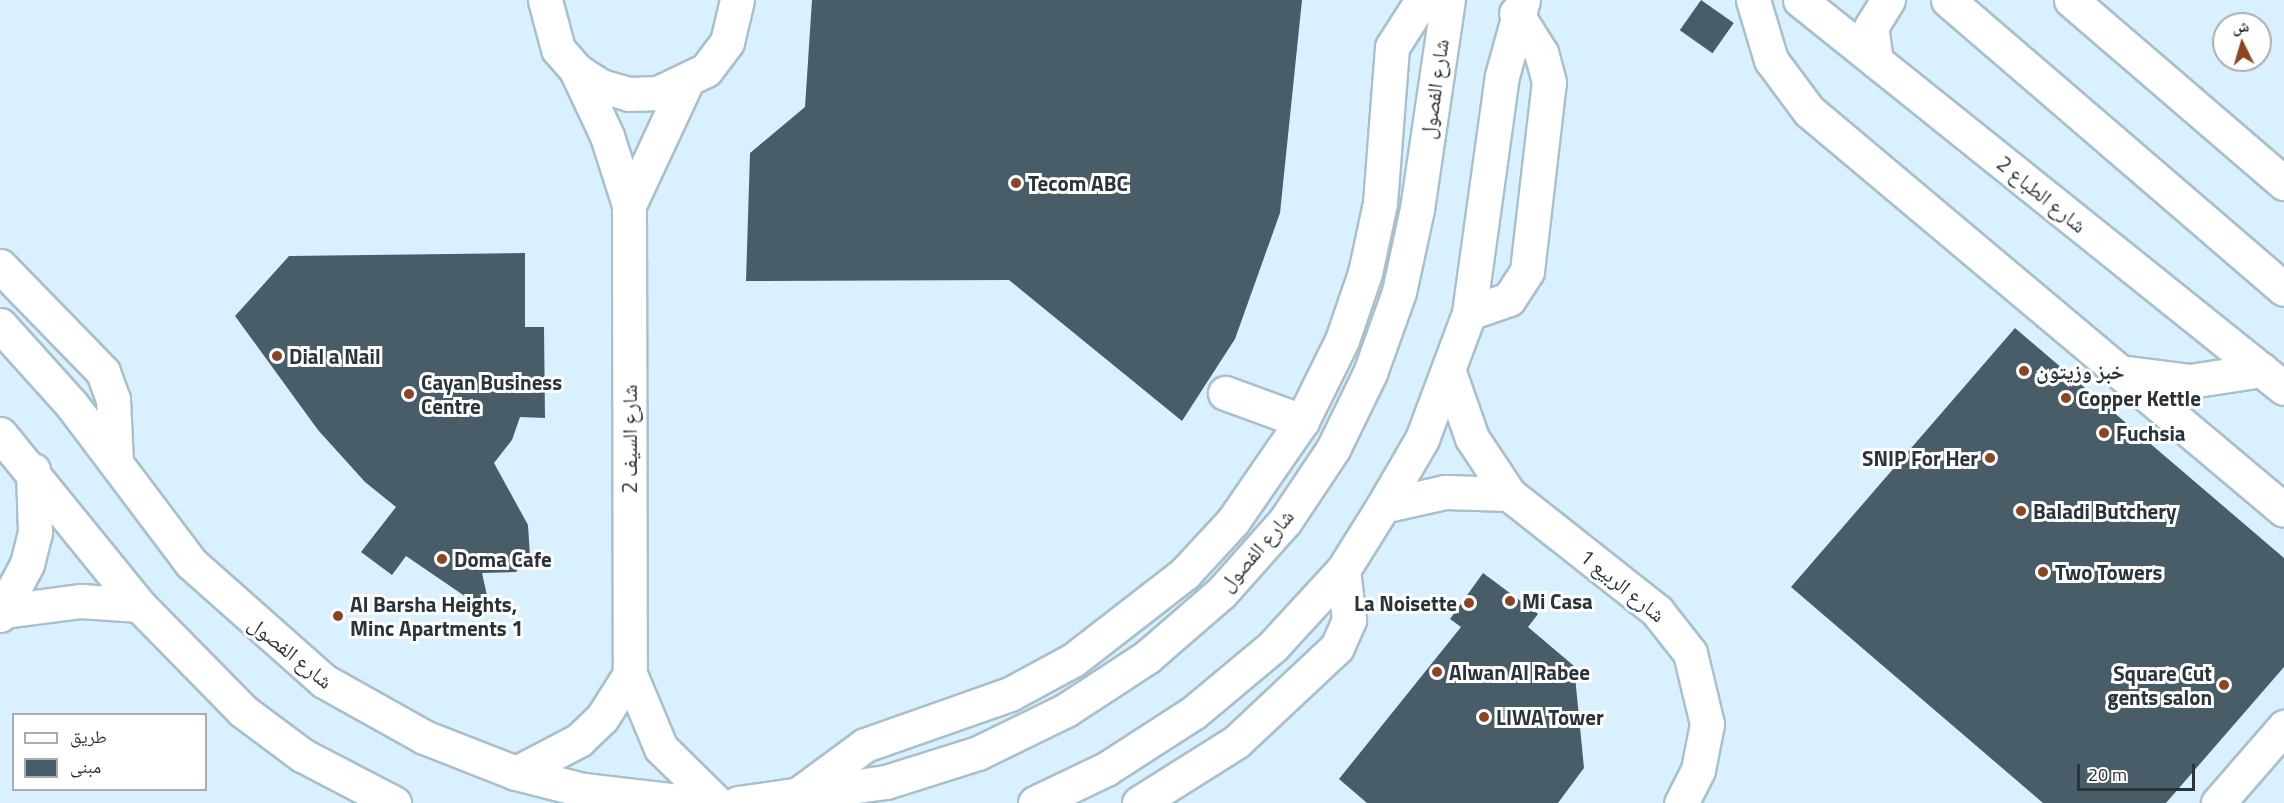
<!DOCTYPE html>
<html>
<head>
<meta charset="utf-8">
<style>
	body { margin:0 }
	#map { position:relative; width:2284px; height:803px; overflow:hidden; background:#d9f1fe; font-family:"Titillium Web","Noto Naskh Arabic",sans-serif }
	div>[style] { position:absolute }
	.building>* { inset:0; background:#495d68; transform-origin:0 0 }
	.roads { filter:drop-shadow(2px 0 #a9c0cc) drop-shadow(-2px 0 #a9c0cc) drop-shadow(0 2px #a9c0cc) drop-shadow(0 -2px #a9c0cc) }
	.minor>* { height:33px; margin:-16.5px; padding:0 16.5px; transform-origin:16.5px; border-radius:16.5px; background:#fff }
	.dots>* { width:16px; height:16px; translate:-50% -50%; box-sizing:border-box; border:3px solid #fff; border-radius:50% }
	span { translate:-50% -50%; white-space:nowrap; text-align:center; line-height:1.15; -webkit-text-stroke:6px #fff; paint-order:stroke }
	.street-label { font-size:21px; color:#2a3338 }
	.poi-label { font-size:21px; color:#2a3338; font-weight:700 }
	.left { translate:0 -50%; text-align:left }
	.right { translate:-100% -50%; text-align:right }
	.legend { position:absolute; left:12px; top:713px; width:195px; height:78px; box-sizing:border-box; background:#fff; border:2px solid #aaadaf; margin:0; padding:8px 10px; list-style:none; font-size:18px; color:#2a3338 }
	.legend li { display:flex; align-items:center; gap:12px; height:30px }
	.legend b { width:30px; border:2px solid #aaadaf }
	.north { position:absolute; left:2212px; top:12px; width:60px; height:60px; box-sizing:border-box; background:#fff; border:2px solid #aaadaf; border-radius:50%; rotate:355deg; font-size:16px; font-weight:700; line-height:24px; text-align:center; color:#2a3338 }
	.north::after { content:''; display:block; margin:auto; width:21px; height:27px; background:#8c4522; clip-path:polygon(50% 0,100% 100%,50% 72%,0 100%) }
	.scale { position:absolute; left:2077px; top:764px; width:118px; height:27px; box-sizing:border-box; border:3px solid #2a3338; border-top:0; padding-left:8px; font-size:18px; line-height:21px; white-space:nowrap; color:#2a3338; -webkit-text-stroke:4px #fff; paint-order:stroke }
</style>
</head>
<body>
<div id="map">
	<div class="building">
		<i style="clip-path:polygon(812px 0,1302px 0,1280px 213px,1235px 339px,1182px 421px,1009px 280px,746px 281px,750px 153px,805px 107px)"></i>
		<i style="left:1701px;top:0;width:40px;height:37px;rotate:35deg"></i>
		<i style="clip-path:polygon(525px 253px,525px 327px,544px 327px,545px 418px,520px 417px,512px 440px,494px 463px,528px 525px,530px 556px,516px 572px,482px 573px,491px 614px,406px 556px,392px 575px,361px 552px,396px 507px,365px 482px,318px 430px,235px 316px,289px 256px)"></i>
		<i style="clip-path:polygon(2015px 328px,2284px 558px,2284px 667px,2166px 803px,2043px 803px,1791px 587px)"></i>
		<i style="clip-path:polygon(1483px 573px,1538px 614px,1528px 627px,1574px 666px,1584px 768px,1558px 803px,1367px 803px,1339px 779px,1461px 627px,1450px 619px)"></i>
	</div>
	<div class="roads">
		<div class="minor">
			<i style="left:545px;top:0;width:51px;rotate:75.1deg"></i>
			<i style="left:558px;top:49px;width:28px;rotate:49deg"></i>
			<i style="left:576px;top:70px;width:30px;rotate:33deg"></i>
			<i style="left:601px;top:86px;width:29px;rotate:16deg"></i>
			<i style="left:629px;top:94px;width:29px;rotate:-2deg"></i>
			<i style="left:658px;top:93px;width:53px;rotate:-25.6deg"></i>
			<i style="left:706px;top:70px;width:35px;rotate:-53deg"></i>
			<i style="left:727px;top:42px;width:43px;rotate:-76.6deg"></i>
			<i style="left:1753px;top:0;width:63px;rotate:73.3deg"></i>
			<i style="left:1771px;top:60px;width:64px;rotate:53.3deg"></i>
			<i style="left:1809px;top:111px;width:620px;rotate:40.03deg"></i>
			<i style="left:1800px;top:0;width:620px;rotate:38.72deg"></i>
			<i style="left:1948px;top:0;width:443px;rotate:40.7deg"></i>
			<i style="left:2071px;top:0;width:281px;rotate:40.7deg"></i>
			<i style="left:1876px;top:61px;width:34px;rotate:-98deg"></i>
			<i style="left:1871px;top:27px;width:32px;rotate:-58deg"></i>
			<i style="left:576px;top:70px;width:73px;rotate:64.8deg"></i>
			<i style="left:607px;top:136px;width:72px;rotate:72.3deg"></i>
			<i style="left:629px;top:205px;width:469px;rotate:89.9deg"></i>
			<i style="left:630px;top:674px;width:80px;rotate:67.3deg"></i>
			<i style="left:661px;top:748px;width:78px;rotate:44.5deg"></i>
			<i style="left:629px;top:205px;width:135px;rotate:-65deg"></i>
			<i style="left:0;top:266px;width:148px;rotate:45.8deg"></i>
			<i style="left:103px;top:372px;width:29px;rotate:70deg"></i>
			<i style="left:113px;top:399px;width:64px;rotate:87.3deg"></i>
			<i style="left:1469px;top:313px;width:42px;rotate:-19.3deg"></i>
			<i style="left:1509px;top:299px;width:33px;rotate:-57deg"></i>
			<i style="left:1527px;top:271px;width:190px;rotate:-83.4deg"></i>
			<i style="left:1549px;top:82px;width:30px;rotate:-105deg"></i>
			<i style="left:1541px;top:53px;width:47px;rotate:-122deg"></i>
			<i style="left:0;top:325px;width:108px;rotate:48deg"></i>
			<i style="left:72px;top:405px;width:198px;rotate:53deg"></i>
			<i style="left:191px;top:563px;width:178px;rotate:41.6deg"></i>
			<i style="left:324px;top:681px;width:115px;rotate:29.2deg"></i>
			<i style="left:424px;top:737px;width:99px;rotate:21.4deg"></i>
			<i style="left:516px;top:773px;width:69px;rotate:14.2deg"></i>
			<i style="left:583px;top:790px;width:113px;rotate:6.6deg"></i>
			<i style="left:2120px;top:372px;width:71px;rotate:7.3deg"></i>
			<i style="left:2190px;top:381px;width:73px;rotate:-8.7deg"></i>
			<i style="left:1450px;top:375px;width:67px;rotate:70.8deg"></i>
			<i style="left:1472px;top:438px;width:67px;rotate:56.5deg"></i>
			<i style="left:1509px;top:494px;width:189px;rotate:38.3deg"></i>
			<i style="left:1657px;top:611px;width:53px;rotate:51.8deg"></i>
			<i style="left:1690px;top:653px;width:73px;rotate:76.5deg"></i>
			<i style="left:1707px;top:724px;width:47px;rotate:101.1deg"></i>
			<i style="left:1698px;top:770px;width:37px;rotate:117deg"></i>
			<i style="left:1225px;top:393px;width:82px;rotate:20deg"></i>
			<i style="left:0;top:434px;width:220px;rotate:50.9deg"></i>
			<i style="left:139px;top:605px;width:148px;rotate:45.5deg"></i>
			<i style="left:243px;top:711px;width:74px;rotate:36.7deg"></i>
			<i style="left:302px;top:755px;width:104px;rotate:27.6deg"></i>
			<i style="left:1383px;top:506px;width:64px;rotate:-12.7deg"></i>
			<i style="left:1445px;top:492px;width:64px;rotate:1.8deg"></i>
			<i style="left:4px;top:611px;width:78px;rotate:-7.4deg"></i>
			<i style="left:81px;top:601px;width:58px;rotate:3.9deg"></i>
			<i style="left:0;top:615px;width:58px;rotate:-62.1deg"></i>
			<i style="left:27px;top:564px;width:32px;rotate:-76deg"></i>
			<i style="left:35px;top:533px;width:63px;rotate:-91.8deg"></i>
			<i style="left:516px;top:773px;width:71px;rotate:-27.6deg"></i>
			<i style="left:579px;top:740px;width:32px;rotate:-44deg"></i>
			<i style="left:602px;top:718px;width:52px;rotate:-57.5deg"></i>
			<i style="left:793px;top:798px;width:89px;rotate:-36.4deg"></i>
			<i style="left:865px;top:745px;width:154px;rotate:-19.4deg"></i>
			<i style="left:1010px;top:694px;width:72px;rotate:-28.4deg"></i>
			<i style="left:1073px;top:660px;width:142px;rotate:-37.8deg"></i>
			<i style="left:1185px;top:573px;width:71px;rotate:-47.3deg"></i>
			<i style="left:1233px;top:521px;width:121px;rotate:-55.4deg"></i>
			<i style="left:1302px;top:421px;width:90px;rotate:-63.7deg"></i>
			<i style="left:1342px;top:340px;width:71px;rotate:-71.1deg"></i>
			<i style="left:1365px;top:273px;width:72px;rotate:-77.9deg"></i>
			<i style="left:1380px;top:203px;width:156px;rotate:-85.6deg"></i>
			<i style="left:1392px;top:47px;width:56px;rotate:-57.4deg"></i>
			<i style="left:738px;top:803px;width:149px;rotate:-8.1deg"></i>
			<i style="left:886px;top:782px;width:96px;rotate:-17.5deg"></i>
			<i style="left:978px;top:753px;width:98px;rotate:-26deg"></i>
			<i style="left:1066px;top:710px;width:97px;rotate:-33.2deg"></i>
			<i style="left:1147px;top:657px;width:98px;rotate:-40.9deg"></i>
			<i style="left:1221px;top:593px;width:96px;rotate:-48.4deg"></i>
			<i style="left:1285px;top:521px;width:87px;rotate:-56.3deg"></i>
			<i style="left:1333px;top:449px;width:85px;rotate:-64deg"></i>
			<i style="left:1370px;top:373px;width:86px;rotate:-70.3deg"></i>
			<i style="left:1399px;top:292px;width:85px;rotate:-77.8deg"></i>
			<i style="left:1417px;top:209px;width:211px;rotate:-81.6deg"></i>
			<i style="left:1035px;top:803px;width:79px;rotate:-25.6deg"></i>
			<i style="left:1106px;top:769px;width:103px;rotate:-32.8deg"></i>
			<i style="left:1193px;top:713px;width:104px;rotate:-39.9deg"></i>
			<i style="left:1273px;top:646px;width:103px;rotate:-47.4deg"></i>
			<i style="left:1343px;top:570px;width:75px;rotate:-58deg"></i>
			<i style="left:1383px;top:506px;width:78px;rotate:-59.8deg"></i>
			<i style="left:1422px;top:439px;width:134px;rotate:-69.5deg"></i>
			<i style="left:1469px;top:313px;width:239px;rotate:-82.1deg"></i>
			<i style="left:1502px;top:76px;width:79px;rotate:-74.6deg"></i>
			<i style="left:1139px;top:803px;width:115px;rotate:-32.2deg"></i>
			<i style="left:1236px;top:742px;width:139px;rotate:-43.2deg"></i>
			<i style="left:1337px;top:647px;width:30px;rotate:-66deg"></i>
			<i style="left:1349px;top:620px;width:50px;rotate:-96.8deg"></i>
			<i style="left:2218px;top:803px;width:101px;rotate:-49deg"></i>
		</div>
	</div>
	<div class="dots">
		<i style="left:1016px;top:183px;background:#8c4522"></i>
		<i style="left:277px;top:356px;background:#8c4522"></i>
		<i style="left:2024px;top:371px;background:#8c4522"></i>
		<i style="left:409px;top:394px;background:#8c4522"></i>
		<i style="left:2066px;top:398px;background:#8c4522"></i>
		<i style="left:2104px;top:433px;background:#8c4522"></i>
		<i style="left:1990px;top:458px;background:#8c4522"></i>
		<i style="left:2021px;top:511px;background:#8c4522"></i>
		<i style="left:442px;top:559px;background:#8c4522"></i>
		<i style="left:2043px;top:572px;background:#8c4522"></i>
		<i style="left:1510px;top:601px;background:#8c4522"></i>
		<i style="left:1469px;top:603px;background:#8c4522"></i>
		<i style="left:338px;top:616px;background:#8c4522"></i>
		<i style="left:1437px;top:672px;background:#8c4522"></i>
		<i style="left:2224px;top:685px;background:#8c4522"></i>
		<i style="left:1484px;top:717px;background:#8c4522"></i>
	</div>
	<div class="street-label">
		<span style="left:1434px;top:89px;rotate:-82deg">شارع الفصول</span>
		<span style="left:2042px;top:194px;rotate:39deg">شارع الطباع 2</span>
		<span style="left:629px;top:439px;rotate:-90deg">شارع السيف 2</span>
		<span style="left:1256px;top:550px;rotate:-49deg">شارع الفصول</span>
		<span style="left:1623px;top:585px;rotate:39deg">شارع الربيع 1</span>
		<span style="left:291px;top:652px;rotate:39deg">شارع الفصول</span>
	</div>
	<div class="poi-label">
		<span class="left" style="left:1028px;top:183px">Tecom ABC</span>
		<span class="left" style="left:289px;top:356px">Dial a Nail</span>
		<span class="left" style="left:2036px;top:371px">خبز وزيتون</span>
		<span class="left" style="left:421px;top:394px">Cayan Business<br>Centre</span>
		<span class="left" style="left:2078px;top:398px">Copper Kettle</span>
		<span class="left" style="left:2116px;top:433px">Fuchsia</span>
		<span class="right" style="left:1978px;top:458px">SNIP For Her</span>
		<span class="left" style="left:2033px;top:511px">Baladi Butchery</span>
		<span class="left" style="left:454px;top:559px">Doma Cafe</span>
		<span class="left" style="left:2055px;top:572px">Two Towers</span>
		<span class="left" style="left:1522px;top:601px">Mi Casa</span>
		<span class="right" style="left:1457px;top:603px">La Noisette</span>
		<span class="left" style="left:350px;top:616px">Al Barsha Heights,<br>Minc Apartments 1</span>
		<span class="left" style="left:1449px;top:672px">Alwan Al Rabee</span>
		<span class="right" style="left:2212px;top:685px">Square Cut<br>gents salon</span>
		<span class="left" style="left:1496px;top:717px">LIWA Tower</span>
	</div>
	<ul class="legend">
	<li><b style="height:8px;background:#fff"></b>طريق</li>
	<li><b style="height:16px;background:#495d68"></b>مبنى</li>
	</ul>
	<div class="north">ش</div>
	<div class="scale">20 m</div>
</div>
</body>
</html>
